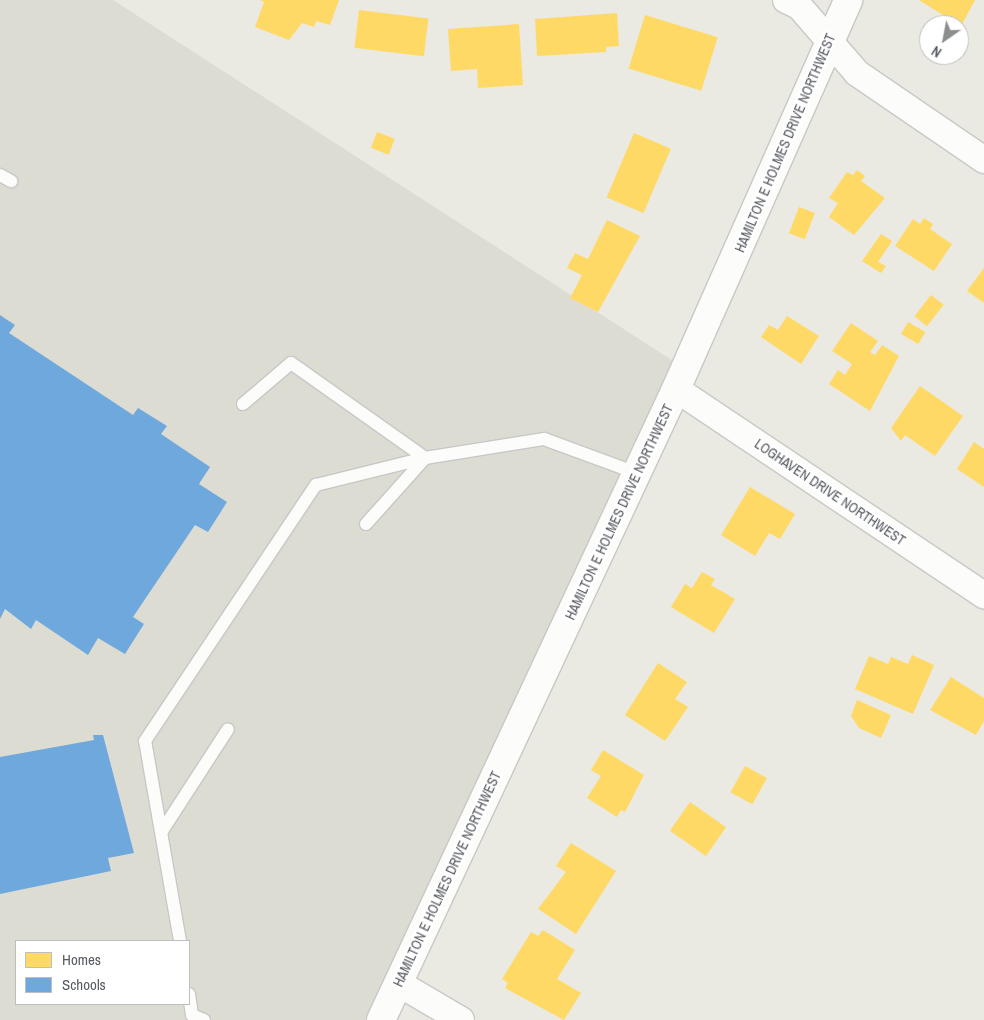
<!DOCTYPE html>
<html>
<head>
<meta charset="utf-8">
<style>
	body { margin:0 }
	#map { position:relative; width:984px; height:1020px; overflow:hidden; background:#eae9e2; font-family:"Archivo Narrow",sans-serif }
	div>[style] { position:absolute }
	.education>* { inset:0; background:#dcdcd2 }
	.homes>* { inset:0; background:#ffd966; transform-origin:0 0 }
	.schools>* { inset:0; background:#6fa8dc }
	.roads { filter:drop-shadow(1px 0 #c7c8c6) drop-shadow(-1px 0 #c7c8c6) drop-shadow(0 1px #c7c8c6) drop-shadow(0 -1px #c7c8c6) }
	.service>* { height:12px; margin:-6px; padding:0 6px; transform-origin:6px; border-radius:6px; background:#fcfcfb }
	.minor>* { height:26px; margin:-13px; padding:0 13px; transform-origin:13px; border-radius:13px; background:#fcfcfb }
	.secondary>* { height:28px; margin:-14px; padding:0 14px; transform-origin:14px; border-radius:14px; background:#fcfcfb }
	span { translate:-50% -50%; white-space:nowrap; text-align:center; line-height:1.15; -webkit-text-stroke:5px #fff; paint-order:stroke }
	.street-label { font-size:14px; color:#585c62 }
	.legend { position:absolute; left:15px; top:940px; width:175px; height:65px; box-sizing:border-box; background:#fff; border:1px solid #bcbec0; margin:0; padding:6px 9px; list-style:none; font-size:15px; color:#585c62 }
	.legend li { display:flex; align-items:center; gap:10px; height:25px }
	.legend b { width:25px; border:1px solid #bcbec0 }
	.north { position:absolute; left:919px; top:15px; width:50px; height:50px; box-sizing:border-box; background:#fff; border:1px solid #bcbec0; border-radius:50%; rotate:213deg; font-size:14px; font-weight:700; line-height:20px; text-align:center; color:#585c62 }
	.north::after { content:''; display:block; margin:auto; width:18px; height:22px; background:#8b8d8f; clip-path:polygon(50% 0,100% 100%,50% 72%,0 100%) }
</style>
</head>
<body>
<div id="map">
	<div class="education">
		<i style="clip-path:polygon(evenodd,0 0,113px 0,681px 366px,388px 1020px,0 1020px,0 0,16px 941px,189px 941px,189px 1004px,16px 1004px,16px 941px)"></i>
	</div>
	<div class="homes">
		<i style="clip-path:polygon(260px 0,339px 0,330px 25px,316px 21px,314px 27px,302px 23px,289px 40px,255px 27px,264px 2px)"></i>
		<i style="clip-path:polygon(919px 0,975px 0,959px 30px,959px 25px)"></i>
		<i style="left:359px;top:10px;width:70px;height:38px;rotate:7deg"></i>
		<i style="clip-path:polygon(617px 13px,619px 46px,606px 47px,606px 52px,537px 56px,535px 19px)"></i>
		<i style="left:645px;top:15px;width:76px;height:56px;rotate:17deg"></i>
		<i style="clip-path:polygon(519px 24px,523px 85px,478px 88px,477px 69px,451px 71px,448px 29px)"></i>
		<i style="left:377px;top:132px;width:19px;height:17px;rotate:21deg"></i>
		<i style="left:634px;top:133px;width:40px;height:70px;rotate:23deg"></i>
		<i style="clip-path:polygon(857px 170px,865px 176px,861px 181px,885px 198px,854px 235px,829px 217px,838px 203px,829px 198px,847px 172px,853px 175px)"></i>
		<i style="left:799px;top:207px;width:17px;height:28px;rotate:21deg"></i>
		<i style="clip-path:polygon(924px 218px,933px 224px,930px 229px,952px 244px,934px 271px,895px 246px,913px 219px,920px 224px)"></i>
		<i style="clip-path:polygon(607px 220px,640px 236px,598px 312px,570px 298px,582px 275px,567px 268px,575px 253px,588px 259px)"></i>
		<i style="clip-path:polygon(881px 234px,892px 241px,878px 262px,886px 266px,881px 273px,862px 261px)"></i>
		<i style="clip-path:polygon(984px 268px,984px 303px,967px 291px)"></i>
		<i style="left:931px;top:295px;width:16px;height:27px;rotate:38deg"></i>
		<i style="clip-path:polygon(787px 316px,819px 336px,801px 364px,761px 337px,769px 325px,778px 330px)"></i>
		<i style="left:908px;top:322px;width:20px;height:14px;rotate:30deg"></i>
		<i style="clip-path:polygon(851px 323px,878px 341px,870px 352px,875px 355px,882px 345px,899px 356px,870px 411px,829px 384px,838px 370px,845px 375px,852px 364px,832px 351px)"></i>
		<i style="clip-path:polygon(920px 386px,963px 416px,935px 456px,905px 435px,901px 441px,891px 428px)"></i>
		<i style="clip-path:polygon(974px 442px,984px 449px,984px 487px,957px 469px)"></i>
		<i style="clip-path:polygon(750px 487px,795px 514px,780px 539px,769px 533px,755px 556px,721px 535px)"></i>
		<i style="clip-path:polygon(702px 572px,715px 579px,711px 585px,735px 599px,714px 633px,671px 607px,685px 584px,692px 588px)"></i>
		<i style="clip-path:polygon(912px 655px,934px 665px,913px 714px,855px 689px,869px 656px,888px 664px,891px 657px,908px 664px)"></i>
		<i style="clip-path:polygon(658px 663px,687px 682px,675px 699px,688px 707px,665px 741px,625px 715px)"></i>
		<i style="clip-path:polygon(951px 677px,984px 698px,984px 721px,976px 735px,930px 710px)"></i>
		<i style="clip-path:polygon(857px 700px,891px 715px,881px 738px,859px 728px,851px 716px)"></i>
		<i style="clip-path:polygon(603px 750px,644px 775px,625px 812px,621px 810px,617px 817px,587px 798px,601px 776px,591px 770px)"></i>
		<i style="left:745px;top:766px;width:25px;height:30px;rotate:29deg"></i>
		<i style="left:690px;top:802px;width:44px;height:35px;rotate:35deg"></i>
		<i style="clip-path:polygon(571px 843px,616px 871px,576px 934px,538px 909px,566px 872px,556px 866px)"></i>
		<i style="clip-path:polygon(543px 930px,575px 950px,557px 979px,581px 993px,564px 1020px,505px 988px,508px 983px,502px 979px,531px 932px,538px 936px)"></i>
	</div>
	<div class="schools">
		<i style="clip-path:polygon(0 315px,15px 325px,9px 333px,133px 415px,138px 408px,167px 426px,161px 434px,210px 467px,199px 484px,227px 502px,208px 532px,195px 525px,133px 617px,144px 624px,125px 654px,98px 638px,88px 655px,36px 620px,31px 629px,5px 609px,0 619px)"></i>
		<i style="clip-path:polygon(93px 735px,103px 735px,134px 853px,108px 858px,111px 871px,0 894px,0 757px,94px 740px)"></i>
	</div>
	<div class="roads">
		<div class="service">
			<i style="left:0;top:175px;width:13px;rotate:29deg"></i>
			<i style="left:243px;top:404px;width:63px;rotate:-40.5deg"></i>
			<i style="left:291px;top:363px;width:164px;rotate:35.3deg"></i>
			<i style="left:366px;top:524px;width:89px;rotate:-48.2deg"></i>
			<i style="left:162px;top:831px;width:121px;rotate:-57.1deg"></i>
			<i style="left:180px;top:941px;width:203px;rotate:-99.9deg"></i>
			<i style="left:145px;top:741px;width:308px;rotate:-56.3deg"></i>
			<i style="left:316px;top:485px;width:112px;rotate:-13.9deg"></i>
			<i style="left:425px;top:458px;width:121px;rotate:-9.1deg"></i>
			<i style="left:544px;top:439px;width:99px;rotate:20.1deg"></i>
			<i style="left:189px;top:994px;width:21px;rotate:82deg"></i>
			<i style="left:192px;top:1015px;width:13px;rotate:23deg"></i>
		</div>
		<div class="minor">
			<i style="left:786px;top:0;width:14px;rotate:25deg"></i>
			<i style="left:799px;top:6px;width:89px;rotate:49.1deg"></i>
			<i style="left:857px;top:73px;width:154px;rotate:34.4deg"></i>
			<i style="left:676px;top:389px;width:371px;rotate:33.8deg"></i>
			<i style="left:398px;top:983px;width:73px;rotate:30.4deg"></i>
		</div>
		<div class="secondary">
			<i style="left:381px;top:1020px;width:697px;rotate:-64.94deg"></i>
			<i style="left:676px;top:389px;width:425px;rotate:-66.1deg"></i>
		</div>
	</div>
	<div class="street-label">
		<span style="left:785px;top:143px;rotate:-67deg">HAMILTON E HOLMES DRIVE NORTHWEST</span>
		<span style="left:830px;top:492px;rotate:34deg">LOGHAVEN DRIVE NORTHWEST</span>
		<span style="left:619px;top:512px;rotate:-65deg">HAMILTON E HOLMES DRIVE NORTHWEST</span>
		<span style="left:447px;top:879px;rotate:-65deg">HAMILTON E HOLMES DRIVE NORTHWEST</span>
	</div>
	<ul class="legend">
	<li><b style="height:14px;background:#ffd966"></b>Homes</li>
	<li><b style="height:14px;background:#6fa8dc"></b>Schools</li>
	</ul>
	<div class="north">N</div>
</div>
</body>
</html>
